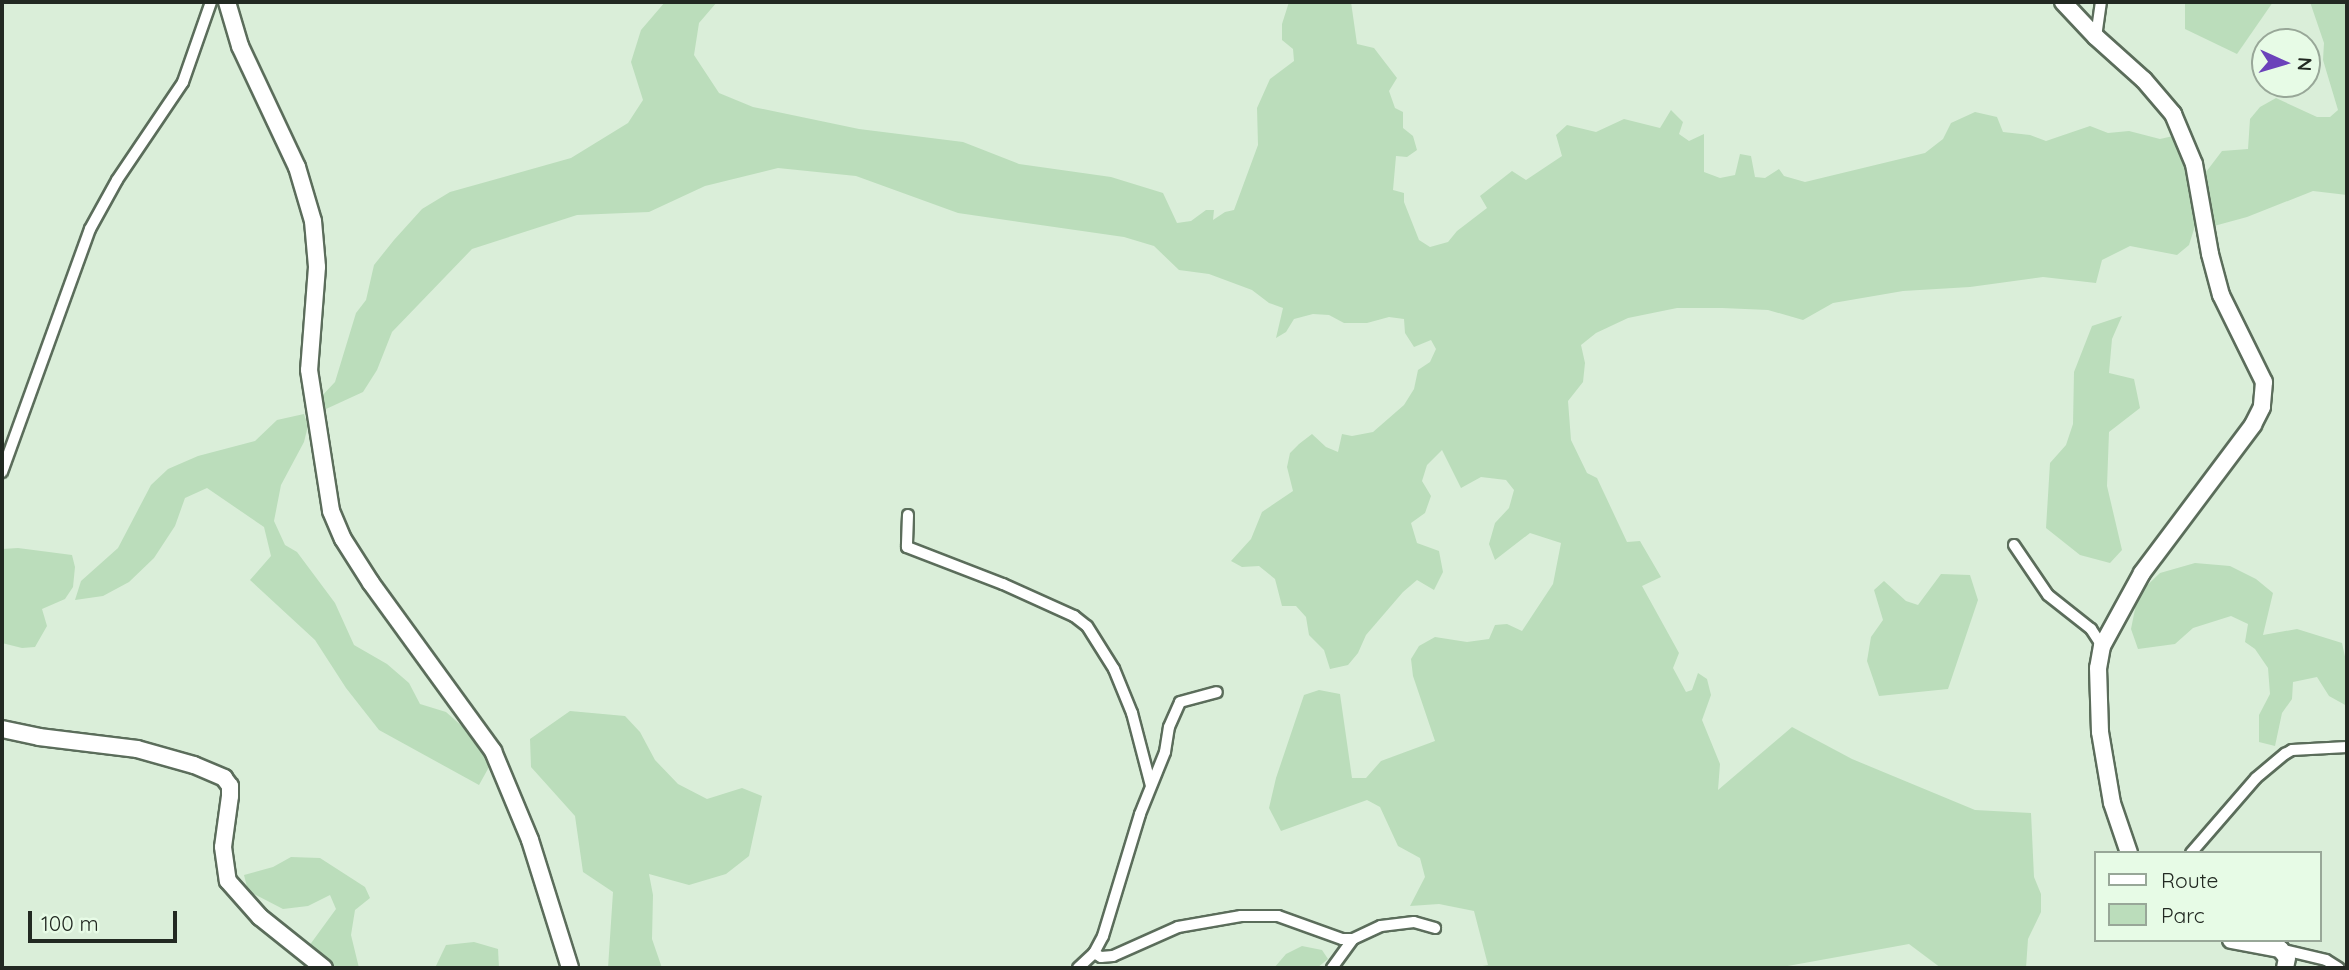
<!DOCTYPE html>
<html>
<head>
<meta charset="utf-8">
<style>
	body { margin:0 }
	#map { position:relative; width:2349px; height:970px; overflow:hidden; background:#daeed9; font-family:Quicksand,sans-serif }
	div>[style] { position:absolute }
	.green>* { inset:0; background:#bdb }
	.roads { filter:drop-shadow(2px 0 #5b6d5b) drop-shadow(-2px 0 #5b6d5b) drop-shadow(0 2px #5b6d5b) drop-shadow(0 -2px #5b6d5b) }
	.street>* { height:10px; margin:-5px; padding:0 5px; transform-origin:5px; border-radius:5px; background:#fff }
	.secondary>* { height:16px; margin:-8px; padding:0 8px; transform-origin:8px; border-radius:8px; background:#fff }
	span { translate:-50% -50%; white-space:nowrap; text-align:center; line-height:1.15; -webkit-text-stroke:7px #e7fbe6; paint-order:stroke }
	.frame { position:absolute; inset:0; border:4px solid #222922; pointer-events:none }
	.legend { position:absolute; left:2094px; top:851px; width:228px; height:91px; box-sizing:border-box; background:#e7fbe6; border:2px solid #98a798; margin:0; padding:9px 12px; list-style:none; font-size:21px; color:#222922 }
	.legend li { display:flex; align-items:center; gap:14px; height:35px }
	.legend b { width:35px; border:2px solid #98a798 }
	.north { position:absolute; left:2251px; top:28px; width:70px; height:70px; box-sizing:border-box; background:#e7fbe6; border:2px solid #98a798; border-radius:50%; rotate:94deg; font-size:19px; font-weight:700; line-height:28px; text-align:center; color:#222922 }
	.north::after { content:''; display:block; margin:auto; width:24px; height:32px; background:#6b42ba; clip-path:polygon(50% 0,100% 100%,50% 72%,0 100%) }
	.scale { position:absolute; left:28px; top:911px; width:149px; height:32px; box-sizing:border-box; border:4px solid #222922; border-top:0; padding-left:9px; font-size:21px; line-height:24px; white-space:nowrap; color:#222922; -webkit-text-stroke:5px #e7fbe6; paint-order:stroke }
</style>
</head>
<body>
<div id="map">
	<div class="green">
		<i style="clip-path:polygon(665px 2px,717px 2px,699px 23px,694px 55px,719px 93px,753px 107px,859px 129px,963px 142px,1019px 164px,1111px 177px,1163px 193px,1177px 223px,1191px 221px,1206px 210px,1214px 210px,1213px 220px,1225px 212px,1234px 210px,1258px 145px,1257px 108px,1270px 79px,1294px 61px,1293px 49px,1282px 40px,1282px 24px,1289px 2px,1351px 2px,1357px 44px,1374px 48px,1397px 78px,1389px 91px,1395px 108px,1403px 112px,1403px 128px,1413px 136px,1417px 150px,1407px 157px,1396px 156px,1393px 190px,1404px 193px,1404px 202px,1419px 240px,1430px 247px,1448px 242px,1457px 231px,1487px 208px,1480px 196px,1512px 171px,1526px 180px,1562px 156px,1556px 135px,1567px 125px,1596px 132px,1624px 119px,1660px 128px,1671px 110px,1683px 122px,1679px 134px,1689px 141px,1704px 134px,1704px 172px,1720px 178px,1735px 175px,1740px 154px,1751px 156px,1755px 177px,1765px 178px,1779px 169px,1784px 176px,1805px 182px,1925px 153px,1943px 139px,1951px 123px,1975px 112px,1997px 117px,2003px 132px,2030px 135px,2046px 141px,2090px 126px,2108px 133px,2129px 131px,2160px 139px,2182px 134px,2200px 210px,2189px 245px,2177px 255px,2130px 246px,2102px 260px,2096px 283px,2043px 277px,1970px 287px,1903px 291px,1833px 303px,1803px 320px,1768px 310px,1722px 308px,1677px 308px,1628px 318px,1596px 333px,1581px 345px,1585px 363px,1583px 382px,1568px 401px,1571px 440px,1587px 473px,1597px 478px,1627px 542px,1640px 541px,1661px 577px,1642px 586px,1679px 653px,1673px 668px,1686px 692px,1692px 690px,1698px 673px,1707px 679px,1711px 695px,1702px 720px,1720px 764px,1718px 790px,1792px 727px,1852px 759px,1975px 810px,2031px 813px,2034px 877px,2041px 894px,2041px 912px,2028px 939px,2026px 968px,1941px 968px,1909px 944px,1777px 968px,1471px 968px,1488px 965px,1474px 911px,1439px 904px,1410px 906px,1425px 877px,1420px 858px,1398px 846px,1380px 807px,1367px 800px,1281px 831px,1269px 808px,1276px 778px,1304px 695px,1319px 690px,1340px 694px,1352px 778px,1366px 778px,1381px 761px,1435px 741px,1413px 676px,1411px 659px,1419px 646px,1435px 637px,1467px 642px,1489px 639px,1495px 625px,1507px 624px,1522px 631px,1553px 584px,1561px 543px,1530px 533px,1495px 560px,1489px 544px,1495px 523px,1509px 508px,1514px 490px,1506px 480px,1481px 477px,1461px 488px,1442px 450px,1427px 465px,1422px 481px,1431px 496px,1425px 513px,1411px 523px,1417px 543px,1439px 551px,1443px 572px,1434px 590px,1417px 580px,1403px 592px,1366px 635px,1358px 653px,1348px 665px,1330px 669px,1324px 650px,1309px 635px,1306px 617px,1296px 606px,1282px 606px,1275px 579px,1259px 566px,1242px 567px,1231px 561px,1251px 539px,1262px 512px,1293px 491px,1287px 467px,1290px 453px,1299px 444px,1312px 434px,1326px 447px,1338px 452px,1342px 434px,1352px 436px,1373px 432px,1404px 405px,1414px 389px,1418px 370px,1430px 362px,1436px 349px,1431px 340px,1414px 347px,1405px 333px,1404px 319px,1389px 317px,1367px 323px,1344px 323px,1329px 315px,1313px 314px,1294px 319px,1286px 332px,1276px 338px,1283px 308px,1269px 303px,1252px 290px,1209px 274px,1179px 270px,1154px 246px,1124px 237px,958px 213px,856px 176px,778px 168px,705px 186px,649px 212px,577px 215px,472px 249px,392px 332px,377px 370px,363px 392px,326px 409px,319px 399px,335px 382px,356px 313px,366px 300px,374px 265px,394px 240px,422px 209px,450px 192px,571px 158px,628px 123px,643px 100px,631px 62px,641px 30px)"></i>
		<i style="clip-path:polygon(2185px 2px,2273px 2px,2237px 54px,2185px 29px)"></i>
		<i style="clip-path:polygon(2310px 2px,2347px 2px,2347px 195px,2313px 191px,2247px 217px,2214px 226px,2208px 211px,2206px 172px,2222px 151px,2248px 149px,2250px 119px,2260px 107px,2276px 98px,2317px 117px,2330px 117px,2338px 110px,2323px 60px,2324px 43px)"></i>
		<i style="clip-path:polygon(2122px 316px,2112px 339px,2109px 373px,2134px 379px,2140px 408px,2109px 432px,2107px 486px,2122px 550px,2110px 563px,2080px 555px,2046px 528px,2050px 463px,2066px 445px,2073px 424px,2074px 372px,2092px 326px)"></i>
		<i style="clip-path:polygon(304px 414px,308px 426px,304px 442px,281px 485px,274px 521px,285px 545px,297px 552px,335px 603px,354px 645px,387px 664px,409px 683px,420px 704px,446px 712px,482px 744px,489px 767px,479px 785px,379px 730px,346px 688px,315px 640px,250px 580px,271px 556px,264px 527px,207px 488px,185px 498px,175px 526px,154px 558px,129px 582px,103px 596px,75px 600px,81px 581px,118px 548px,151px 485px,168px 469px,198px 456px,255px 441px,277px 420px)"></i>
		<i style="clip-path:polygon(18px 548px,72px 555px,75px 567px,73px 587px,65px 599px,42px 609px,47px 626px,35px 647px,22px 648px,2px 643px,2px 549px)"></i>
		<i style="clip-path:polygon(2195px 563px,2230px 566px,2256px 579px,2273px 593px,2263px 635px,2297px 629px,2342px 643px,2347px 666px,2347px 706px,2329px 696px,2317px 677px,2293px 682px,2292px 699px,2282px 713px,2275px 746px,2259px 742px,2259px 715px,2270px 694px,2268px 668px,2255px 649px,2245px 642px,2248px 624px,2231px 616px,2193px 628px,2175px 644px,2138px 649px,2131px 629px,2138px 594px,2160px 573px)"></i>
		<i style="clip-path:polygon(1941px 574px,1970px 575px,1978px 600px,1948px 689px,1879px 696px,1867px 661px,1871px 637px,1883px 620px,1874px 590px,1884px 581px,1906px 601px,1918px 605px)"></i>
		<i style="clip-path:polygon(570px 711px,625px 716px,640px 732px,655px 760px,678px 784px,707px 799px,742px 788px,762px 796px,749px 856px,726px 874px,689px 885px,649px 874px,653px 895px,652px 939px,662px 968px,608px 968px,613px 892px,583px 872px,575px 816px,531px 767px,530px 739px)"></i>
		<i style="clip-path:polygon(291px 857px,320px 858px,365px 887px,370px 898px,355px 910px,351px 935px,359px 968px,333px 968px,309px 946px,336px 909px,330px 895px,308px 906px,283px 909px,248px 891px,244px 875px,273px 867px)"></i>
		<i style="clip-path:polygon(474px 942px,498px 949px,499px 968px,435px 968px,446px 945px)"></i>
		<i style="clip-path:polygon(1302px 946px,1322px 950px,1328px 959px,1317px 968px,1274px 968px,1286px 954px)"></i>
	</div>
	<div class="roads">
		<div class="street">
			<i style="left:2096px;top:37px;width:35px;rotate:-82deg"></i>
			<i style="left:2px;top:472px;width:258px;rotate:-70.1deg"></i>
			<i style="left:90px;top:229px;width:56px;rotate:-61.1deg"></i>
			<i style="left:117px;top:180px;width:118px;rotate:-56deg"></i>
			<i style="left:183px;top:82px;width:85px;rotate:-70.7deg"></i>
			<i style="left:908px;top:515px;width:32px;rotate:92deg"></i>
			<i style="left:907px;top:547px;width:103px;rotate:21.1deg"></i>
			<i style="left:1003px;top:584px;width:78px;rotate:24.3deg"></i>
			<i style="left:1074px;top:616px;width:16px;rotate:38deg"></i>
			<i style="left:1087px;top:626px;width:51px;rotate:57.9deg"></i>
			<i style="left:1114px;top:669px;width:48px;rotate:67.8deg"></i>
			<i style="left:1132px;top:713px;width:75px;rotate:75.4deg"></i>
			<i style="left:2014px;top:545px;width:60px;rotate:55.8deg"></i>
			<i style="left:2048px;top:595px;width:55px;rotate:38.3deg"></i>
			<i style="left:2091px;top:629px;width:20px;rotate:57deg"></i>
			<i style="left:2191px;top:853px;width:99px;rotate:-49.1deg"></i>
			<i style="left:2256px;top:778px;width:38px;rotate:-40deg"></i>
			<i style="left:2285px;top:754px;width:8px;rotate:-30deg"></i>
			<i style="left:2292px;top:750px;width:55px;rotate:-3.1deg"></i>
			<i style="left:1353px;top:939px;width:31px;rotate:-25deg"></i>
			<i style="left:1381px;top:926px;width:33px;rotate:-7deg"></i>
			<i style="left:1414px;top:922px;width:22px;rotate:16deg"></i>
			<i style="left:2280px;top:949px;width:47px;rotate:13.4deg"></i>
			<i style="left:2326px;top:960px;width:15px;rotate:32deg"></i>
			<i style="left:1094px;top:953px;width:8px;rotate:30deg"></i>
			<i style="left:1101px;top:957px;width:12px;rotate:-5deg"></i>
			<i style="left:1113px;top:956px;width:71px;rotate:-24deg"></i>
			<i style="left:1178px;top:927px;width:64px;rotate:-9.9deg"></i>
			<i style="left:1241px;top:916px;width:37px"></i>
			<i style="left:1278px;top:916px;width:68px;rotate:19.8deg"></i>
			<i style="left:1342px;top:939px;width:11px"></i>
			<i style="left:1353px;top:939px;width:36px;rotate:126deg"></i>
			<i style="left:1078px;top:968px;width:22px;rotate:-43deg"></i>
			<i style="left:1094px;top:953px;width:19px;rotate:-62deg"></i>
			<i style="left:1103px;top:936px;width:127px;rotate:-73.1deg"></i>
			<i style="left:1140px;top:814px;width:67px;rotate:-68deg"></i>
			<i style="left:1165px;top:752px;width:25px;rotate:-81deg"></i>
			<i style="left:1169px;top:727px;width:27px;rotate:-66deg"></i>
			<i style="left:1180px;top:702px;width:38px;rotate:-15deg"></i>
		</div>
		<div class="secondary">
			<i style="left:227px;top:2px;width:46px;rotate:73.5deg"></i>
			<i style="left:240px;top:46px;width:134px;rotate:64.8deg"></i>
			<i style="left:297px;top:167px;width:56px;rotate:73.5deg"></i>
			<i style="left:313px;top:221px;width:46px;rotate:85deg"></i>
			<i style="left:317px;top:267px;width:103px;rotate:94.4deg"></i>
			<i style="left:309px;top:370px;width:143px;rotate:81.1deg"></i>
			<i style="left:331px;top:511px;width:30px;rotate:67deg"></i>
			<i style="left:343px;top:539px;width:52px;rotate:57.5deg"></i>
			<i style="left:371px;top:583px;width:208px;rotate:54deg"></i>
			<i style="left:493px;top:751px;width:96px;rotate:67.4deg"></i>
			<i style="left:530px;top:840px;width:134px;rotate:72.6deg"></i>
			<i style="left:2063px;top:2px;width:48px;rotate:46.7deg"></i>
			<i style="left:2096px;top:37px;width:64px;rotate:41.9deg"></i>
			<i style="left:2144px;top:80px;width:45px;rotate:49.5deg"></i>
			<i style="left:2173px;top:114px;width:54px;rotate:67.2deg"></i>
			<i style="left:2194px;top:164px;width:91px;rotate:79.9deg"></i>
			<i style="left:2210px;top:254px;width:42px;rotate:75deg"></i>
			<i style="left:2221px;top:295px;width:97px;rotate:63.7deg"></i>
			<i style="left:2264px;top:382px;width:25px;rotate:95deg"></i>
			<i style="left:2262px;top:407px;width:20px;rotate:117deg"></i>
			<i style="left:2253px;top:425px;width:185px;rotate:126.9deg"></i>
			<i style="left:2142px;top:573px;width:83px;rotate:118.7deg"></i>
			<i style="left:2102px;top:646px;width:22px;rotate:100deg"></i>
			<i style="left:2098px;top:668px;width:64px;rotate:88.2deg"></i>
			<i style="left:2100px;top:732px;width:72px;rotate:80.4deg"></i>
			<i style="left:2112px;top:803px;width:53px;rotate:71.2deg"></i>
			<i style="left:2px;top:729px;width:38px;rotate:12deg"></i>
			<i style="left:39px;top:737px;width:99px;rotate:7deg"></i>
			<i style="left:137px;top:749px;width:59px;rotate:15.7deg"></i>
			<i style="left:194px;top:765px;width:33px;rotate:23deg"></i>
			<i style="left:224px;top:778px;width:10px;rotate:53deg"></i>
			<i style="left:230px;top:786px;width:10px;rotate:90deg"></i>
			<i style="left:230px;top:796px;width:51px;rotate:97.8deg"></i>
			<i style="left:223px;top:847px;width:34px;rotate:82deg"></i>
			<i style="left:228px;top:881px;width:48px;rotate:48.4deg"></i>
			<i style="left:260px;top:917px;width:82px;rotate:38.6deg"></i>
			<i style="left:2231px;top:940px;width:50px;rotate:10.4deg"></i>
			<i style="left:2280px;top:949px;width:11px;rotate:52deg"></i>
			<i style="left:2287px;top:958px;width:10px;rotate:101deg"></i>
		</div>
	</div>
	<div class="frame"></div>
	<ul class="legend">
	<li><b style="height:9px;background:#fff"></b>Route</li>
	<li><b style="height:19px;background:#bdb"></b>Parc</li>
	</ul>
	<div class="north">N</div>
	<div class="scale">100 m</div>
</div>
</body>
</html>
